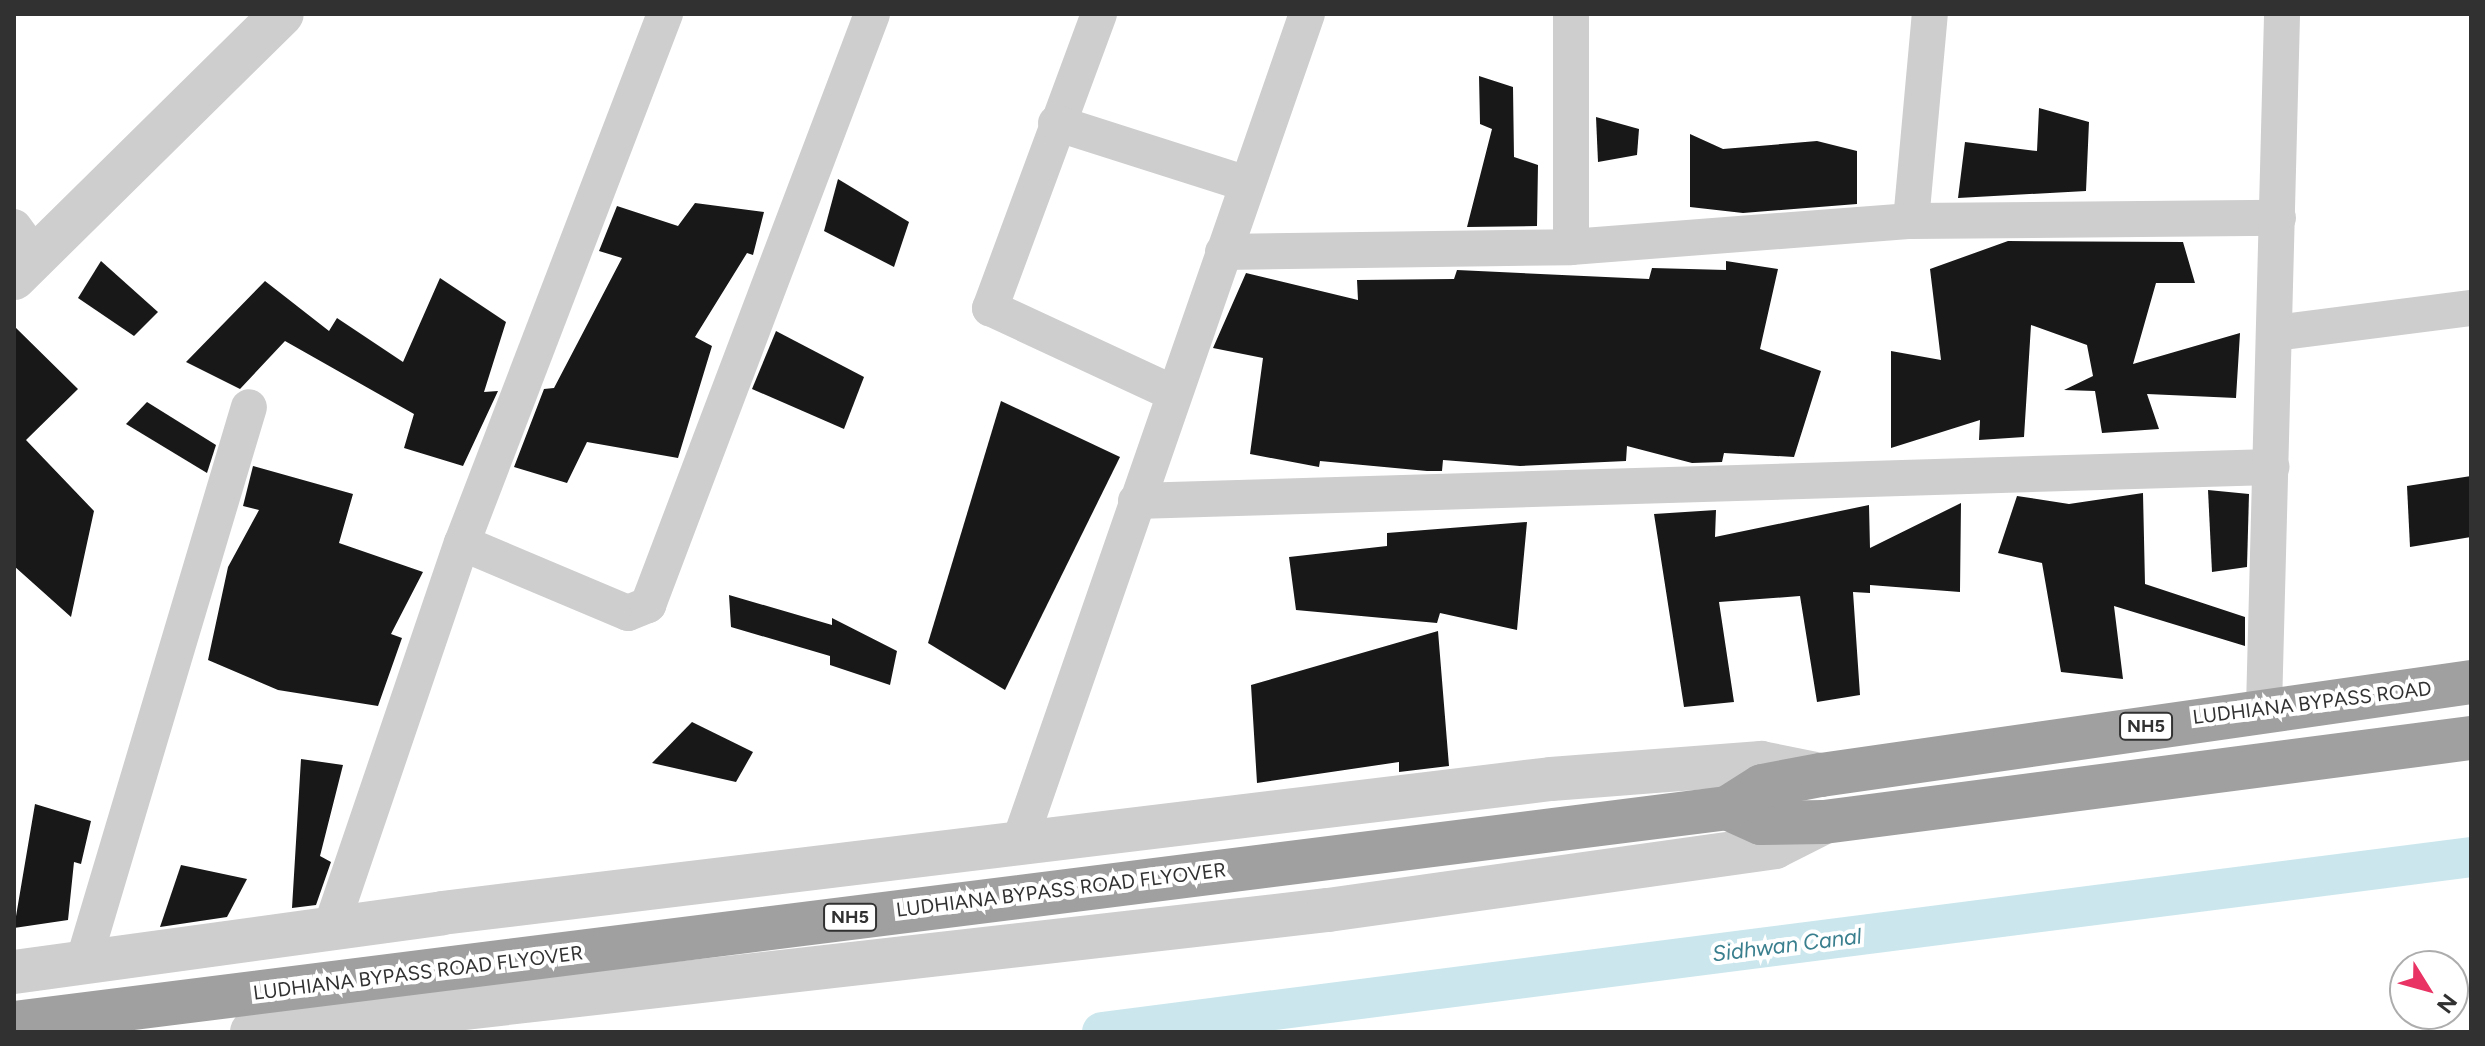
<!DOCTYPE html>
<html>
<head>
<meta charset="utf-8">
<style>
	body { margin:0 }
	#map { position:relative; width:2485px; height:1046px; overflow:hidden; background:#fff; font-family:Figtree,sans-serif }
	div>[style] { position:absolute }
	.canal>* { height:40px; margin:-20px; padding:0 20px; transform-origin:20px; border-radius:20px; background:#cbe7ed }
	.building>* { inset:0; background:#181818 }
	.minor>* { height:36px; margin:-18px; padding:0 18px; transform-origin:18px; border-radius:18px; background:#cecece }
	.tertiary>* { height:44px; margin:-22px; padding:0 22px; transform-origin:22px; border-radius:22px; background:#cecece }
	.trunk>* { height:44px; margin:-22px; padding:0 22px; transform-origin:22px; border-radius:22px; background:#a0a0a0 }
	span { translate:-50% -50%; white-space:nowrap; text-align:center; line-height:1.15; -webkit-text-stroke:8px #fff; paint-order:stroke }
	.shield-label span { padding:2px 6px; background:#fff; border:2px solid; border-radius:6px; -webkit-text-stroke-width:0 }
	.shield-label { font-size:18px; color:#313131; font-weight:700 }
	.street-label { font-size:20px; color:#313131 }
	.water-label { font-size:22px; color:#3a7f8e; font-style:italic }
	.frame { position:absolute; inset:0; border:16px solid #313131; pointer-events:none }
	.north { position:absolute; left:2389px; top:950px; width:80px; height:80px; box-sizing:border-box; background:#fff; border:2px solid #adadad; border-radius:50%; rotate:127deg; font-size:22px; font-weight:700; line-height:32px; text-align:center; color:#313131 }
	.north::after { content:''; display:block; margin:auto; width:28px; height:36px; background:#e83364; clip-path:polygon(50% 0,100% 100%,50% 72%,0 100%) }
</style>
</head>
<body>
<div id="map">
	<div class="canal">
		<i style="left:1102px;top:1032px;width:1380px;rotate:-7.28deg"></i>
	</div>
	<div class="building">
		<i style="clip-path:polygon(1479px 76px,1513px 87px,1514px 157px,1538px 165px,1537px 226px,1467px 227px,1492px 129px,1480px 124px)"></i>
		<i style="clip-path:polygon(2039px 108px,2089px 122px,2086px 191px,1958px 198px,1965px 142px,2037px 151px)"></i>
		<i style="clip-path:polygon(1596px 117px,1639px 129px,1637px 155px,1598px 162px)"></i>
		<i style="clip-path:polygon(1690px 134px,1723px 149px,1817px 141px,1857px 151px,1857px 204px,1743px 213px,1690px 207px)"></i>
		<i style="clip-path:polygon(838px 179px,909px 222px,894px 267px,824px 231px)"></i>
		<i style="clip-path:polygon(695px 203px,764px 212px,753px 255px,747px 253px,695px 337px,712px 346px,678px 458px,587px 442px,567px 483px,514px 467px,544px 389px,554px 388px,622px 258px,599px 251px,617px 206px,678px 226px)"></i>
		<i style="clip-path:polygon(2008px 241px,2183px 242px,2195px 283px,2156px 283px,2133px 364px,2240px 333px,2236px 398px,2147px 394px,2159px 429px,2102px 433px,2095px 391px,2064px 390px,2093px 376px,2087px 345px,2031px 325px,2024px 437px,1979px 440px,1980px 420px,1891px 448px,1891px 351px,1941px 360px,1930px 269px)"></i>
		<i style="clip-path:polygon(101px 261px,158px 312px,134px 336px,78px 298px)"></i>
		<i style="clip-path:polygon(1726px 261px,1778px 269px,1760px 349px,1821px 371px,1794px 457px,1724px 453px,1722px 462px,1692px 463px,1627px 446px,1626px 461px,1520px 466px,1443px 460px,1442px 471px,1427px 471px,1320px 461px,1319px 467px,1250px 454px,1263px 358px,1213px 348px,1246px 273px,1358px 300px,1357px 280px,1454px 279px,1457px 270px,1649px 279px,1652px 268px,1726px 270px)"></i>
		<i style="clip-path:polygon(440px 278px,506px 322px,484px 392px,498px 391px,463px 466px,404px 448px,414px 414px,285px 341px,240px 389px,186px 362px,265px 281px,329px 331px,337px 318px,403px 362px)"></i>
		<i style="clip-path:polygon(14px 326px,78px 389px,26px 440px,94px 511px,71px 617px,14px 566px)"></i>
		<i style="clip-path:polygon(776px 331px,864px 377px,844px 429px,752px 389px)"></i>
		<i style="clip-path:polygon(1001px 401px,1120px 457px,1005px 690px,928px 643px)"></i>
		<i style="clip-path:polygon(147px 402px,216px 445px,207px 473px,126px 424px)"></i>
		<i style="clip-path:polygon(253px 466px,353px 494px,339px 543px,423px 572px,391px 634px,402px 638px,378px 706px,278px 690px,208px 660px,228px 567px,259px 510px,243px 506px)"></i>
		<i style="clip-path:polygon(2471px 476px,2471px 537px,2410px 547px,2407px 486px)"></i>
		<i style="clip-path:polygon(2208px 490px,2249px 494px,2247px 567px,2212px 572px)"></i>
		<i style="clip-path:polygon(2143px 493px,2145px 584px,2245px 617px,2245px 646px,2114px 606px,2123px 679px,2061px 672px,2042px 563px,1998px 553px,2017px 496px,2069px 504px)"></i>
		<i style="clip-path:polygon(1961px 503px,1960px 592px,1870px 585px,1870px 593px,1853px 592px,1860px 695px,1817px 702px,1800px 596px,1719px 602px,1734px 702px,1684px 707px,1654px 514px,1716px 510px,1715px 537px,1869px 505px,1870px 548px)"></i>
		<i style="clip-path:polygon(1527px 522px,1517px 630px,1440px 613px,1437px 623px,1296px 610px,1289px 557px,1387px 546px,1387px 533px)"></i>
		<i style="clip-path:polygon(729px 595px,832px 625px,832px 618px,897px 651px,890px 685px,830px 665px,830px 656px,731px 627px)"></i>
		<i style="clip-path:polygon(1438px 631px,1449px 766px,1399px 772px,1399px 762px,1257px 783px,1251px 685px)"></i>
		<i style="clip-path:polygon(692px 722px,753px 752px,736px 782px,652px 763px)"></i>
		<i style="clip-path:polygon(301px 759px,343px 765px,320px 856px,331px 862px,316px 905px,292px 908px)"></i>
		<i style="clip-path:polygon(35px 804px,91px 821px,81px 864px,74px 862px,68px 920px,14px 928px)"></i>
		<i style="clip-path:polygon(181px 865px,247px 879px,227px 917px,160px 927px)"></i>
	</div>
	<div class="minor">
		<i style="left:1099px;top:14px;width:314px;rotate:110.3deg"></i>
		<i style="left:990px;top:308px;width:202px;rotate:24.9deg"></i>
		<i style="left:1571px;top:14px;width:233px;rotate:90deg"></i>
		<i style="left:1056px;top:123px;width:201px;rotate:17.7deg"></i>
		<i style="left:1911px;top:221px;width:208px;rotate:-84.8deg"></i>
		<i style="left:14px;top:227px;width:34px;rotate:54deg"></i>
		<i style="left:1223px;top:252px;width:348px;rotate:-0.8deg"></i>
		<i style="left:1571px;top:247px;width:341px;rotate:-4.4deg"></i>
		<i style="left:1911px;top:221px;width:367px;rotate:-0.5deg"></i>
		<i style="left:2275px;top:333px;width:198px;rotate:-7.3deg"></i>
		<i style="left:1136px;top:501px;width:1136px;rotate:-1.72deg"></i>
		<i style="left:462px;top:543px;width:567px;rotate:-69.01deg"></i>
		<i style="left:2264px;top:708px;width:694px;rotate:-88.51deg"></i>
		<i style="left:1018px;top:846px;width:881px;rotate:-70.85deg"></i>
		<i style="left:330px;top:930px;width:409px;rotate:-71.2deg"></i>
		<i style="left:462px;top:543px;width:180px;rotate:22.9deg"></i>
		<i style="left:628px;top:613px;width:22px;rotate:-22deg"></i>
		<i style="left:648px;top:605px;width:632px;rotate:-69.24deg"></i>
		<i style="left:83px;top:963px;width:580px;rotate:-73.38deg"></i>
	</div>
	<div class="tertiary">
		<i style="left:14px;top:278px;width:376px;rotate:-44.6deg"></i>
		<i style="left:14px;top:972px;width:432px;rotate:-7.8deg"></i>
		<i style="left:442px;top:913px;width:1117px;rotate:-6.89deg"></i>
		<i style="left:1551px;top:779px;width:211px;rotate:-4.4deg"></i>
		<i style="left:1761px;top:763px;width:61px;rotate:11.3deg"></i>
		<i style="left:252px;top:1032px;width:1083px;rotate:-6.47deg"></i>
		<i style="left:1328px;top:910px;width:451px;rotate:-8deg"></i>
		<i style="left:1775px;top:847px;width:55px;rotate:-27deg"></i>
	</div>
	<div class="trunk">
		<i style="left:1727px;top:808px;width:37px;rotate:24deg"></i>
		<i style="left:1761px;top:823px;width:63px;rotate:-0.9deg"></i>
		<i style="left:1824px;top:822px;width:652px;rotate:-7.4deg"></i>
		<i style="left:14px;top:1023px;width:1726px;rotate:-7.15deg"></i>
		<i style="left:1727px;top:808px;width:41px;rotate:-32.2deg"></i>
		<i style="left:1762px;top:786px;width:60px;rotate:-10.6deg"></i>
		<i style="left:1821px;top:775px;width:657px;rotate:-8.14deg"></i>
	</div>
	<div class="shield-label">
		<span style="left:2146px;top:726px">NH5</span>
		<span style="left:850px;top:917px">NH5</span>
	</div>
	<div class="street-label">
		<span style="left:2312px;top:703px;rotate:-7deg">LUDHIANA BYPASS ROAD</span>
		<span style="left:1061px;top:890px;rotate:-7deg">LUDHIANA BYPASS ROAD FLYOVER</span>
		<span style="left:418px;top:973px;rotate:-7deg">LUDHIANA BYPASS ROAD FLYOVER</span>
	</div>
	<div class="water-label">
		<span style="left:1787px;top:945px;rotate:-7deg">Sidhwan Canal</span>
	</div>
	<div class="frame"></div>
	<div class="north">N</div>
</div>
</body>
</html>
